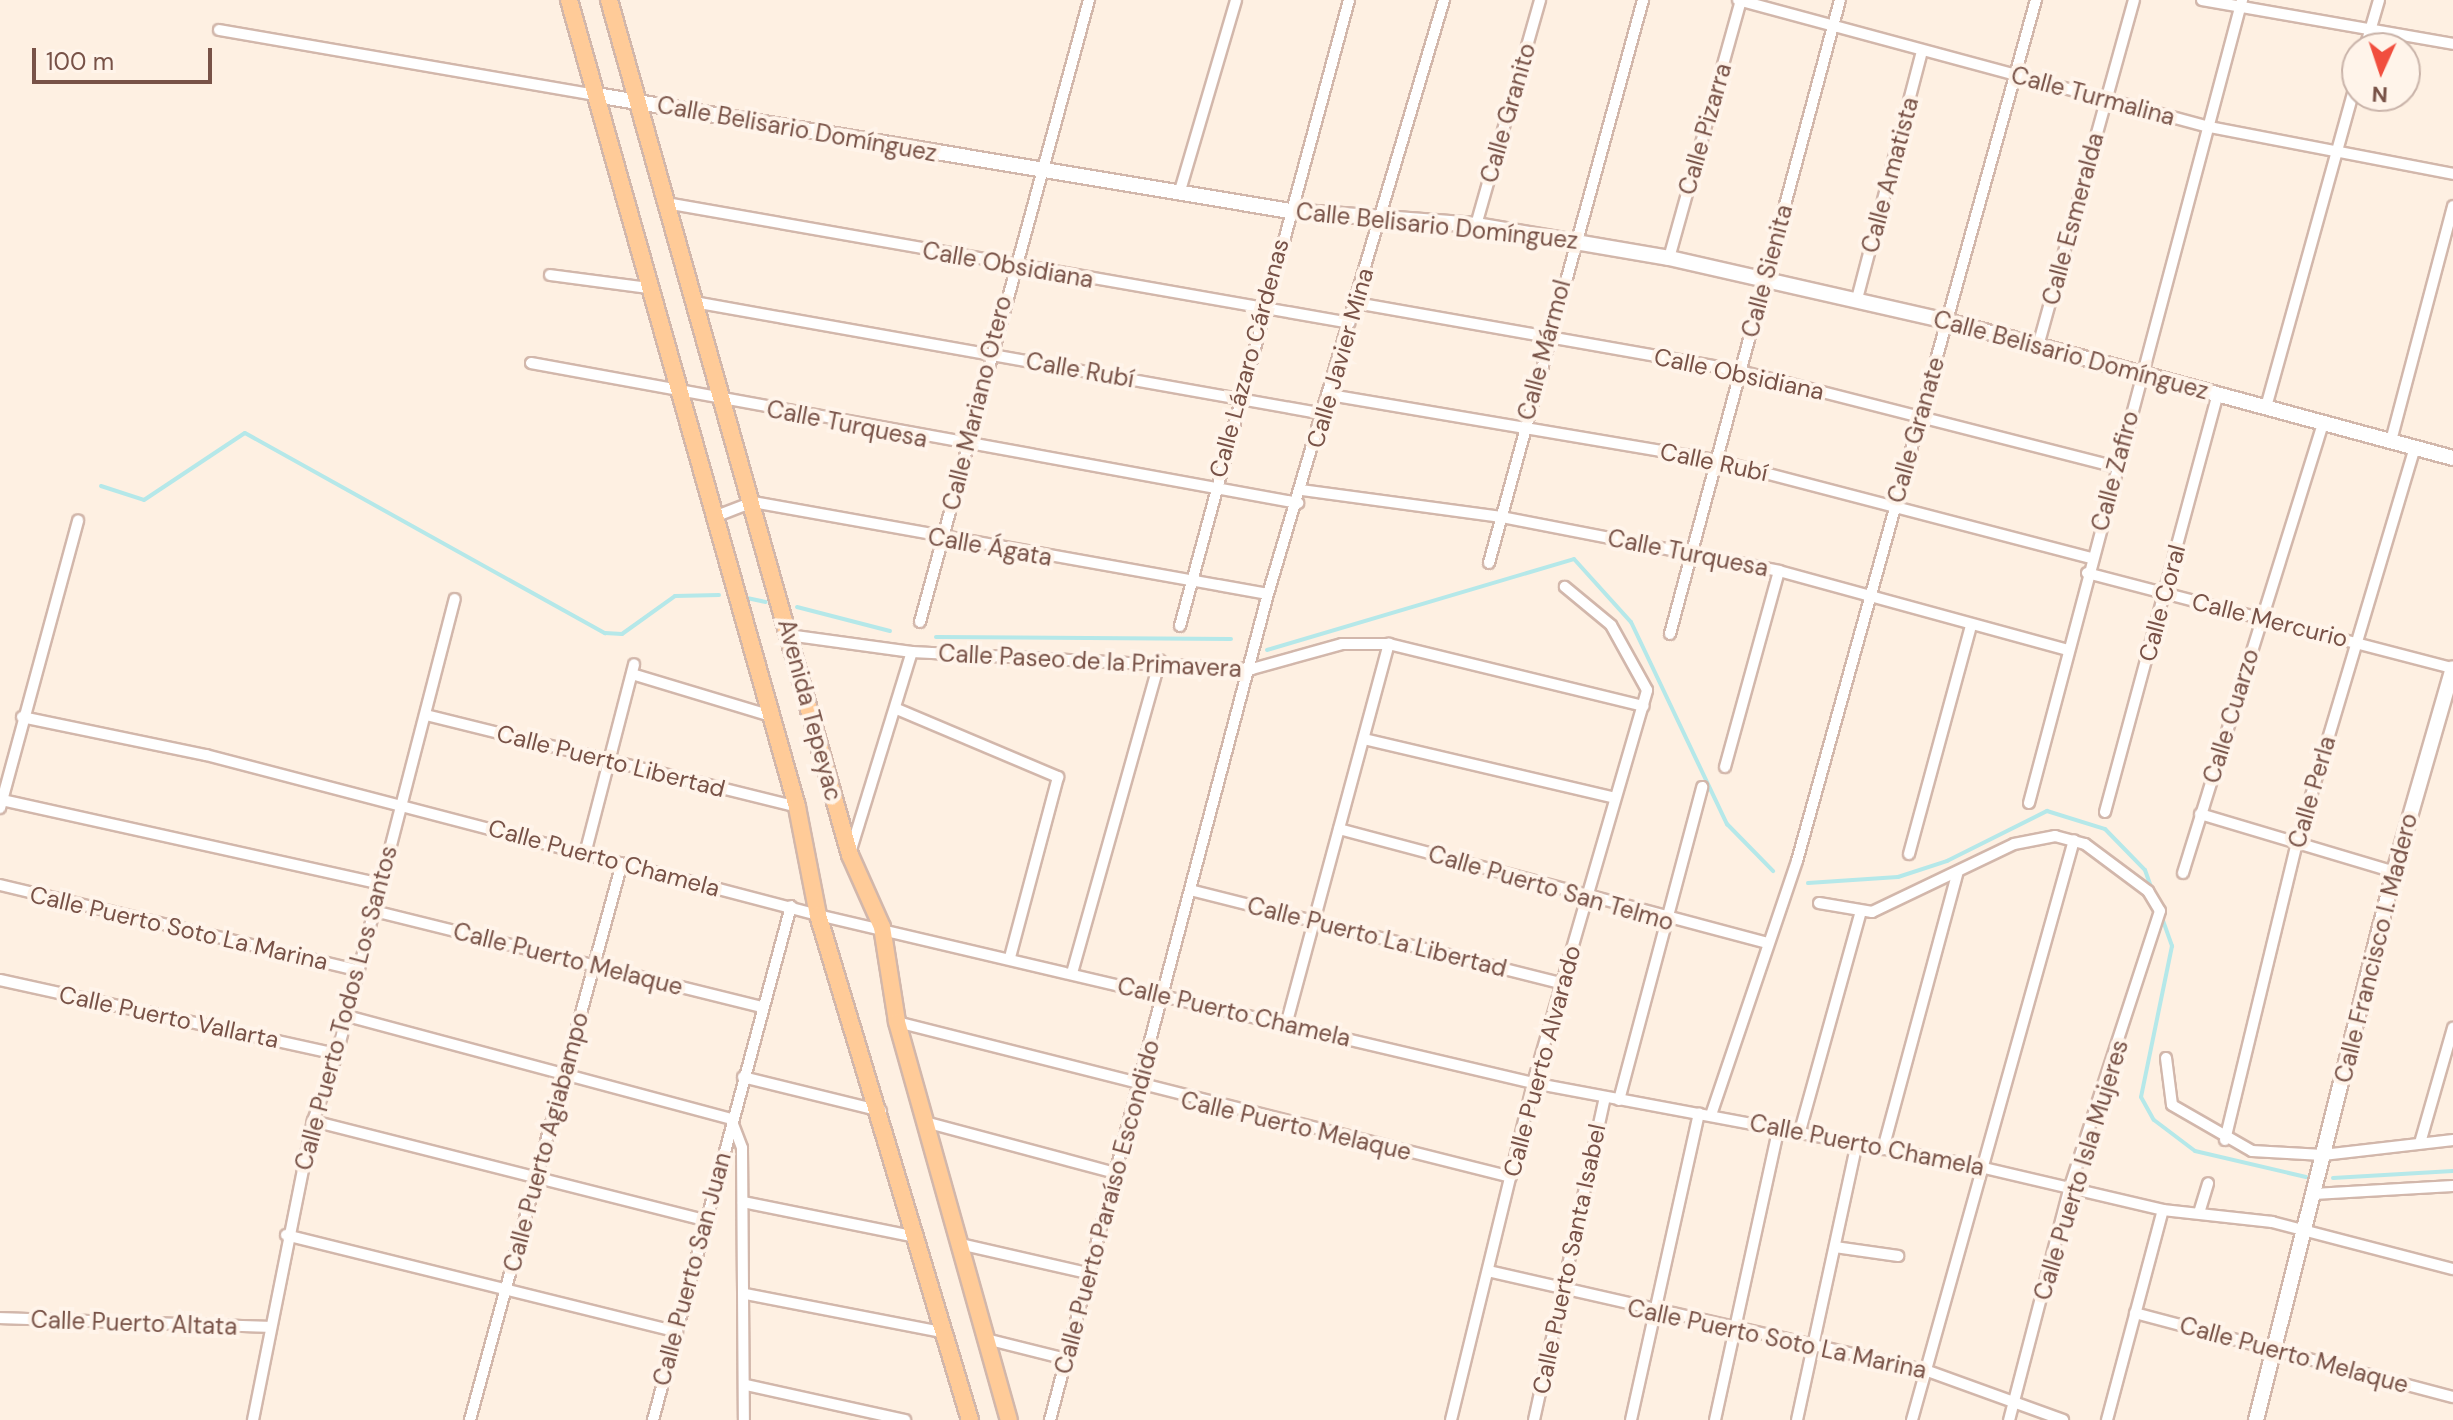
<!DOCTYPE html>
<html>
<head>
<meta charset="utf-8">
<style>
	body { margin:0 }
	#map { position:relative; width:2453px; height:1420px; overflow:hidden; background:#fef0e2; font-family:"DM Sans",sans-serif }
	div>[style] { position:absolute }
	.stream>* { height:4px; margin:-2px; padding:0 2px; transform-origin:2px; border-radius:2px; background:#b5e8e9 }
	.roads { filter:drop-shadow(2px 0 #d2b7ab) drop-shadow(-2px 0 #d2b7ab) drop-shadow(0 2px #d2b7ab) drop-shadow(0 -2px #d2b7ab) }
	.street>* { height:10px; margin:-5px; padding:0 5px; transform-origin:5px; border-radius:5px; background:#fff }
	.secondary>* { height:14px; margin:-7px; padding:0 7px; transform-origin:7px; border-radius:7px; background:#fff }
	.primary>* { height:16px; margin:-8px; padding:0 8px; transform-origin:8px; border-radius:8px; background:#ffcb98 }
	span { translate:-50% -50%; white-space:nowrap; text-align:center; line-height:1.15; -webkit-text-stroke:8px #fff4ea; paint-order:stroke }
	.street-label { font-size:24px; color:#785247 }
	.north { position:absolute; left:2341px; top:32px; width:80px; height:80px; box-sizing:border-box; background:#fff4ea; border:2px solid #c9b3a9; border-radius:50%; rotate:183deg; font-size:22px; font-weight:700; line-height:32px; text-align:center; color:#785247 }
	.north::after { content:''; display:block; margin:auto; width:28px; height:36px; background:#f14e3e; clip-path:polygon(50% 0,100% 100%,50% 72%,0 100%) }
	.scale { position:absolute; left:32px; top:48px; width:180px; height:36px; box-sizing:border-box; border:4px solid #785247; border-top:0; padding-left:10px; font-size:24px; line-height:28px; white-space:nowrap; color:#785247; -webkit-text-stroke:6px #fff4ea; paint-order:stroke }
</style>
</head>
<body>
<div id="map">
	<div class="stream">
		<i style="left:101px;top:486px;width:45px;rotate:18deg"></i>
		<i style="left:144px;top:500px;width:121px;rotate:-33.6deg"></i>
		<i style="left:245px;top:433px;width:412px;rotate:29.1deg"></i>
		<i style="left:605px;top:633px;width:17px;rotate:3deg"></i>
		<i style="left:622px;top:634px;width:65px;rotate:-35.6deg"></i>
		<i style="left:675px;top:596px;width:44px;rotate:-1.3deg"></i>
		<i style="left:747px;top:598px;width:19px;rotate:12deg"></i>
		<i style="left:797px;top:607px;width:96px;rotate:14.5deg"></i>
		<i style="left:936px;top:637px;width:295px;rotate:0.4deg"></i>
		<i style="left:1267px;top:650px;width:320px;rotate:-16.5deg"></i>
		<i style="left:1574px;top:559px;width:85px;rotate:47.9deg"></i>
		<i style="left:1631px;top:622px;width:224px;rotate:64.6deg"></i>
		<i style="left:1727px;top:824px;width:66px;rotate:45.6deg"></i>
		<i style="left:1808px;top:883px;width:90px;rotate:-3.8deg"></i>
		<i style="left:1898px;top:877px;width:52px;rotate:-18.1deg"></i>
		<i style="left:1947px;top:861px;width:112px;rotate:-26.6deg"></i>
		<i style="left:2047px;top:811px;width:61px;rotate:17.2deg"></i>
		<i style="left:2105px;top:829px;width:57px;rotate:45.7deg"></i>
		<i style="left:2145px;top:870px;width:81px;rotate:70.4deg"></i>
		<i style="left:2172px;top:946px;width:154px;rotate:101.6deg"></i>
		<i style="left:2141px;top:1097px;width:26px;rotate:61deg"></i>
		<i style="left:2154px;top:1120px;width:51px;rotate:37.1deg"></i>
		<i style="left:2195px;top:1151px;width:114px;rotate:13.2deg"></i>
		<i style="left:2333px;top:1178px;width:120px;rotate:-3.3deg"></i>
	</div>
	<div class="roads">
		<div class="street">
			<i style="left:1738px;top:0;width:489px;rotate:15.1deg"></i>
			<i style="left:2210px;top:127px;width:248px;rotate:10.9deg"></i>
			<i style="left:2202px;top:0;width:255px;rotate:9.9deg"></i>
			<i style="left:219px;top:30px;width:383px;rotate:9.8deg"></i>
			<i style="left:2365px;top:48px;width:50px;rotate:-73.7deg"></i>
			<i style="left:1179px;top:194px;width:202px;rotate:-73.6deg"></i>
			<i style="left:666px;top:203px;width:694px;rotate:9.95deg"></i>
			<i style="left:1476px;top:225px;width:234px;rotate:-74.1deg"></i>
			<i style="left:1669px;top:258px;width:268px;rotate:-74.4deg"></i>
			<i style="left:550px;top:275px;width:100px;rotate:7.5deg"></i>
			<i style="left:1857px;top:299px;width:256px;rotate:-75.3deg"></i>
			<i style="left:694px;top:302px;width:640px;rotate:10.08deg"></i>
			<i style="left:1356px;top:303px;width:390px;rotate:10deg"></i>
			<i style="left:1740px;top:371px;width:388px;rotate:14.3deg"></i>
			<i style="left:2038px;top:346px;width:359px;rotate:-74.5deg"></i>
			<i style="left:531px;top:363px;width:780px;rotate:10.34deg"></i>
			<i style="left:1330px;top:395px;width:390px;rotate:9.6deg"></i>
			<i style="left:1715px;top:460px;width:389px;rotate:14.6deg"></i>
			<i style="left:2266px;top:407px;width:341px;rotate:-74.5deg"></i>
			<i style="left:2391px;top:441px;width:243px;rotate:-75.2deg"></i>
			<i style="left:1302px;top:490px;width:202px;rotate:7.7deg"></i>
			<i style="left:1502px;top:517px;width:282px;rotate:11deg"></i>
			<i style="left:1779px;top:571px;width:299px;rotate:15.3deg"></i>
			<i style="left:714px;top:517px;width:42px;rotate:-21deg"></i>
			<i style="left:753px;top:502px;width:523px;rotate:10.13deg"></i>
			<i style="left:1489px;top:563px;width:584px;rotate:-74.7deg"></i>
			<i style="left:2087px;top:573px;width:378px;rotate:14.6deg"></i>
			<i style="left:920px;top:622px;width:645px;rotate:-74.8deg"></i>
			<i style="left:1180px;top:626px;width:648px;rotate:-74.89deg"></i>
			<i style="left:1670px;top:634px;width:656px;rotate:-74.99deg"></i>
			<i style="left:788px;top:635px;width:125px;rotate:7.8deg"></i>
			<i style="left:912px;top:652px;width:340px;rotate:2.9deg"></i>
			<i style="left:1252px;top:669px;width:93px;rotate:-15.5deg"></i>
			<i style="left:1342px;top:644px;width:47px"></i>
			<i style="left:1389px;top:644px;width:262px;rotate:13.7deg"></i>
			<i style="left:632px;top:674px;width:145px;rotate:16.8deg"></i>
			<i style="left:897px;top:709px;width:175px;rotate:22.9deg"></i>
			<i style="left:1058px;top:777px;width:186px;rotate:104.9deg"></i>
			<i style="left:426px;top:715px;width:382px;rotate:13.9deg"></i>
			<i style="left:22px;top:717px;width:188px;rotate:11.7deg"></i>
			<i style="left:206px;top:755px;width:633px;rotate:14.65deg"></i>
			<i style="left:818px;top:915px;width:734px;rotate:13.22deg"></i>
			<i style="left:1533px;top:1083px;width:455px;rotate:10.6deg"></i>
			<i style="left:1980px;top:1167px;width:188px;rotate:13.2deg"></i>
			<i style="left:2163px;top:1210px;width:110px;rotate:6.3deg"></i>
			<i style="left:2272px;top:1222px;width:187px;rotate:14.6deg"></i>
			<i style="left:1364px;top:739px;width:254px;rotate:13.2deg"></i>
			<i style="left:1725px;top:767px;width:203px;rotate:-74.6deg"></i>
			<i style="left:2px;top:800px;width:388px;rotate:12.5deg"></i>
			<i style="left:2029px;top:803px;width:831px;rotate:-75.14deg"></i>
			<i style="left:0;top:808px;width:298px;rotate:-74.8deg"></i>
			<i style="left:2105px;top:812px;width:433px;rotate:-74.9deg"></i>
			<i style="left:2200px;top:814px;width:202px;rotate:16.6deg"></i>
			<i style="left:1339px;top:829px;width:440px;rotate:14.9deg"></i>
			<i style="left:850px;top:853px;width:210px;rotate:-72.9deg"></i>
			<i style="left:585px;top:854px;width:196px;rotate:-75.5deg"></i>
			<i style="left:1909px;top:854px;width:236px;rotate:-74.8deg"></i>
			<i style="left:2183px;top:873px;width:471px;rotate:-72.7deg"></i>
			<i style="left:0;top:885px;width:368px;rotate:13.4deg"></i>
			<i style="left:1194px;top:891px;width:377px;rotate:14.1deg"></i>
			<i style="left:1819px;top:903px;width:54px;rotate:9.6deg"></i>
			<i style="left:1872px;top:912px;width:157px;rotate:-25.6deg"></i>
			<i style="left:2014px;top:844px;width:42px;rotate:-11deg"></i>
			<i style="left:2055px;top:836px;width:31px;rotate:15deg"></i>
			<i style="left:2085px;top:844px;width:79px;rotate:36.7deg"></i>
			<i style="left:2148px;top:891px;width:23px;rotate:59deg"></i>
			<i style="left:2160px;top:911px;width:293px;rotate:108.1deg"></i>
			<i style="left:2069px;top:1190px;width:238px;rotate:104.6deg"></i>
			<i style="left:374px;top:911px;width:401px;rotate:13.9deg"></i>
			<i style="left:1072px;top:973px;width:325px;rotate:-74.3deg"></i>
			<i style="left:0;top:980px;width:345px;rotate:12.4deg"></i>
			<i style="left:347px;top:1016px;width:398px;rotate:15deg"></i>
			<i style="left:731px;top:1119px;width:31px;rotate:69deg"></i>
			<i style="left:742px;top:1148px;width:272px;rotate:89.6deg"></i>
			<i style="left:897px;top:1022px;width:633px;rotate:14.17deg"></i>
			<i style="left:1286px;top:1025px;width:395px;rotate:-74.9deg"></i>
			<i style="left:2166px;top:1058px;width:47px;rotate:82.7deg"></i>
			<i style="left:2172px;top:1105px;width:92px;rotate:29.9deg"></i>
			<i style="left:2252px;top:1151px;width:71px;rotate:3.2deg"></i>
			<i style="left:2323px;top:1155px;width:131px;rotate:-6.6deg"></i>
			<i style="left:743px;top:1077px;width:142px;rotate:13.8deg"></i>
			<i style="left:1619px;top:1100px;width:324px;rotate:-75.1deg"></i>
			<i style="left:1711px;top:1115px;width:268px;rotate:-71.3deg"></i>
			<i style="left:1797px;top:861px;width:894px;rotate:-74.49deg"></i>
			<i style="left:313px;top:1121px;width:402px;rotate:14.2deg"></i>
			<i style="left:925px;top:1122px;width:198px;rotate:15deg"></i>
			<i style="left:1800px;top:1131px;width:225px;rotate:-74.5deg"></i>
			<i style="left:2225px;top:1140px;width:306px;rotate:-76.4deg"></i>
			<i style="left:2297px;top:843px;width:413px;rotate:-73.4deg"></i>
			<i style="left:2420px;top:1143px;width:120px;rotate:-74deg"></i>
			<i style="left:1883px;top:1149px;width:285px;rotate:-74.9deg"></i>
			<i style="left:2314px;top:1194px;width:139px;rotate:-3.3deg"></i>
			<i style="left:743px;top:1202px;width:177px;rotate:11.4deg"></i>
			<i style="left:2199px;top:1213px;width:31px;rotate:-73deg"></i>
			<i style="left:286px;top:1235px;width:403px;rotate:13.9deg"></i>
			<i style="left:960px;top:1244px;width:131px;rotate:12.8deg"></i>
			<i style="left:1835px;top:1247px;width:64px;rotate:8.1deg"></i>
			<i style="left:1488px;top:1271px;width:448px;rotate:12.8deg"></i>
			<i style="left:1925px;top:1370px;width:147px;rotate:19.9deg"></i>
			<i style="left:746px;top:1294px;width:204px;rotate:11deg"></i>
			<i style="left:2135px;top:1313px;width:329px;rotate:14.8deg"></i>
			<i style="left:0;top:1318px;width:268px;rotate:1.9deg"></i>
			<i style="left:986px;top:1339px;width:82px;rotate:14deg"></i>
			<i style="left:746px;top:1385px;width:163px;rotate:12.4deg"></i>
			<i style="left:253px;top:1420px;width:305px;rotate:-78.7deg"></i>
			<i style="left:313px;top:1121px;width:71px;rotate:-70.3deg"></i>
			<i style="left:337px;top:1054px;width:470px;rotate:-75.5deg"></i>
			<i style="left:470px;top:1420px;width:577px;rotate:-74.74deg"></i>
			<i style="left:653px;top:1420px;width:532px;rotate:-74.97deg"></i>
			<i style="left:1050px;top:1420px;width:854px;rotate:-75.22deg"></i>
			<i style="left:1268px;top:594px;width:620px;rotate:-73.5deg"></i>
			<i style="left:1451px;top:1420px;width:347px;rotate:-76.3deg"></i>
			<i style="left:1533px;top:1083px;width:409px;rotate:-73.8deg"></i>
			<i style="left:1647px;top:690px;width:74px;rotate:-119deg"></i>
			<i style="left:1611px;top:625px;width:60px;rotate:-140.4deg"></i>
			<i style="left:1534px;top:1420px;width:330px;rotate:-77.6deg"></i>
			<i style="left:1631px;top:1420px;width:314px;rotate:-77.5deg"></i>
			<i style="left:1715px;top:1420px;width:300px;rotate:-77.7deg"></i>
			<i style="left:1797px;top:1420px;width:283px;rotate:-77.8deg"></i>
			<i style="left:1912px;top:1420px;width:602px;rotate:-74.39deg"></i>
			<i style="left:2107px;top:1420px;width:217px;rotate:-75.1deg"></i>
		</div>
		<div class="secondary">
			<i style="left:596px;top:95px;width:704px;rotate:9.49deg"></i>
			<i style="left:1290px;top:211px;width:187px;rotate:4.3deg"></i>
			<i style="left:1476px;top:225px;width:196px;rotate:9.7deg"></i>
			<i style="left:1669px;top:258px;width:285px;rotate:12.8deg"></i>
			<i style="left:1947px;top:321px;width:524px;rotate:15.15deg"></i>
			<i style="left:2256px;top:1420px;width:565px;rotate:-75.87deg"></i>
			<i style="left:2394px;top:872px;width:212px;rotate:-73.9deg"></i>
		</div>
		<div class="primary">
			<i style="left:569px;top:0;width:839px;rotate:74.22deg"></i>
			<i style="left:797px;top:807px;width:110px;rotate:79deg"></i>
			<i style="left:818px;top:915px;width:527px;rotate:73.25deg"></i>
			<i style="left:609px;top:0;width:888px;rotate:74.26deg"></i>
			<i style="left:850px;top:855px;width:79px;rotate:66deg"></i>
			<i style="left:882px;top:927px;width:96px;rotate:81deg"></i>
			<i style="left:897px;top:1022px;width:413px;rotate:74.3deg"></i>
		</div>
	</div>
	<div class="street-label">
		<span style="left:2093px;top:96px;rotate:15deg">Calle Turmalina</span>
		<span style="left:1508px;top:113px;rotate:-74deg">Calle Granito</span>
		<span style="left:797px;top:129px;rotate:10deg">Calle Belisario Domínguez</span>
		<span style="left:1705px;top:129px;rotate:-74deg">Calle Pizarra</span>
		<span style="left:1890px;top:175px;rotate:-75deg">Calle Amatista</span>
		<span style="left:2073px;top:219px;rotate:-75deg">Calle Esmeralda</span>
		<span style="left:1437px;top:226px;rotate:6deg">Calle Belisario Domínguez</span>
		<span style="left:1008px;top:265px;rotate:10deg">Calle Obsidiana</span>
		<span style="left:1767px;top:271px;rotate:-75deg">Calle Sienita</span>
		<span style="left:1544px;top:350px;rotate:-75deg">Calle Mármol</span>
		<span style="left:2071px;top:355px;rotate:15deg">Calle Belisario Domínguez</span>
		<span style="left:1249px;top:358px;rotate:-75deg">Calle Lázaro Cárdenas</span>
		<span style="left:1340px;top:358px;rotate:-74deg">Calle Javier Mina</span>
		<span style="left:1080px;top:370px;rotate:10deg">Calle Rubí</span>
		<span style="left:1739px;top:374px;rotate:12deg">Calle Obsidiana</span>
		<span style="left:977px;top:403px;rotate:-76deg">Calle Mariano Otero</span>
		<span style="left:847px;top:424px;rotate:11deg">Calle Turquesa</span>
		<span style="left:1916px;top:430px;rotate:-74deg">Calle Granate</span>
		<span style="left:1714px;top:462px;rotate:12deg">Calle Rubí</span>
		<span style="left:2115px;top:471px;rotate:-75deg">Calle Zafiro</span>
		<span style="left:990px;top:547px;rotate:10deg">Calle Ágata</span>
		<span style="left:1688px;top:553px;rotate:11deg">Calle Turquesa</span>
		<span style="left:2162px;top:603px;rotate:-75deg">Calle Coral</span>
		<span style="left:2270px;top:620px;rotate:14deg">Calle Mercurio</span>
		<span style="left:1090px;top:661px;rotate:3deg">Calle Paseo de la Primavera</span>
		<span style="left:810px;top:710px;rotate:75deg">Avenida Tepeyac</span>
		<span style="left:2231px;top:716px;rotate:-73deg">Calle Cuarzo</span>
		<span style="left:611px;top:761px;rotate:14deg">Calle Puerto Libertad</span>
		<span style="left:2312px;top:792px;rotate:-74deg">Calle Perla</span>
		<span style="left:604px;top:858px;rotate:15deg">Calle Puerto Chamela</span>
		<span style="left:1551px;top:888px;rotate:16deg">Calle Puerto San Telmo</span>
		<span style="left:179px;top:928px;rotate:13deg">Calle Puerto Soto La Marina</span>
		<span style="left:1377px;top:937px;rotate:14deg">Calle Puerto La Libertad</span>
		<span style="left:2376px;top:948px;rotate:-76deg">Calle Francisco I. Madero</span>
		<span style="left:568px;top:959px;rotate:14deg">Calle Puerto Melaque</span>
		<span style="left:346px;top:1008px;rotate:-75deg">Calle Puerto Todos Los Santos</span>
		<span style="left:1234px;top:1012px;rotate:13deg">Calle Puerto Chamela</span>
		<span style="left:169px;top:1017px;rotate:12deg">Calle Puerto Vallarta</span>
		<span style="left:1542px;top:1061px;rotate:-75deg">Calle Puerto Alvarado</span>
		<span style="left:1296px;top:1126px;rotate:13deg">Calle Puerto Melaque</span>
		<span style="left:546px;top:1142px;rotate:-75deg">Calle Puerto Agiabampo</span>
		<span style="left:1867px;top:1145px;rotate:11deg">Calle Puerto Chamela</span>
		<span style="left:2081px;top:1170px;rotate:-73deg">Calle Puerto Isla Mujeres</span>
		<span style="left:1107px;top:1207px;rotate:-75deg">Calle Puerto Paraíso Escondido</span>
		<span style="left:1569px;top:1259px;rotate:-78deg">Calle Puerto Santa Isabel</span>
		<span style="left:692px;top:1269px;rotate:-75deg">Calle Puerto San Juan</span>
		<span style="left:134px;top:1323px;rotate:2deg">Calle Puerto Altata</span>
		<span style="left:1777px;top:1339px;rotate:12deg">Calle Puerto Soto La Marina</span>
		<span style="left:2294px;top:1355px;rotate:15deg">Calle Puerto Melaque</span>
	</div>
	<div class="north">N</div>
	<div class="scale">100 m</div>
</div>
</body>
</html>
